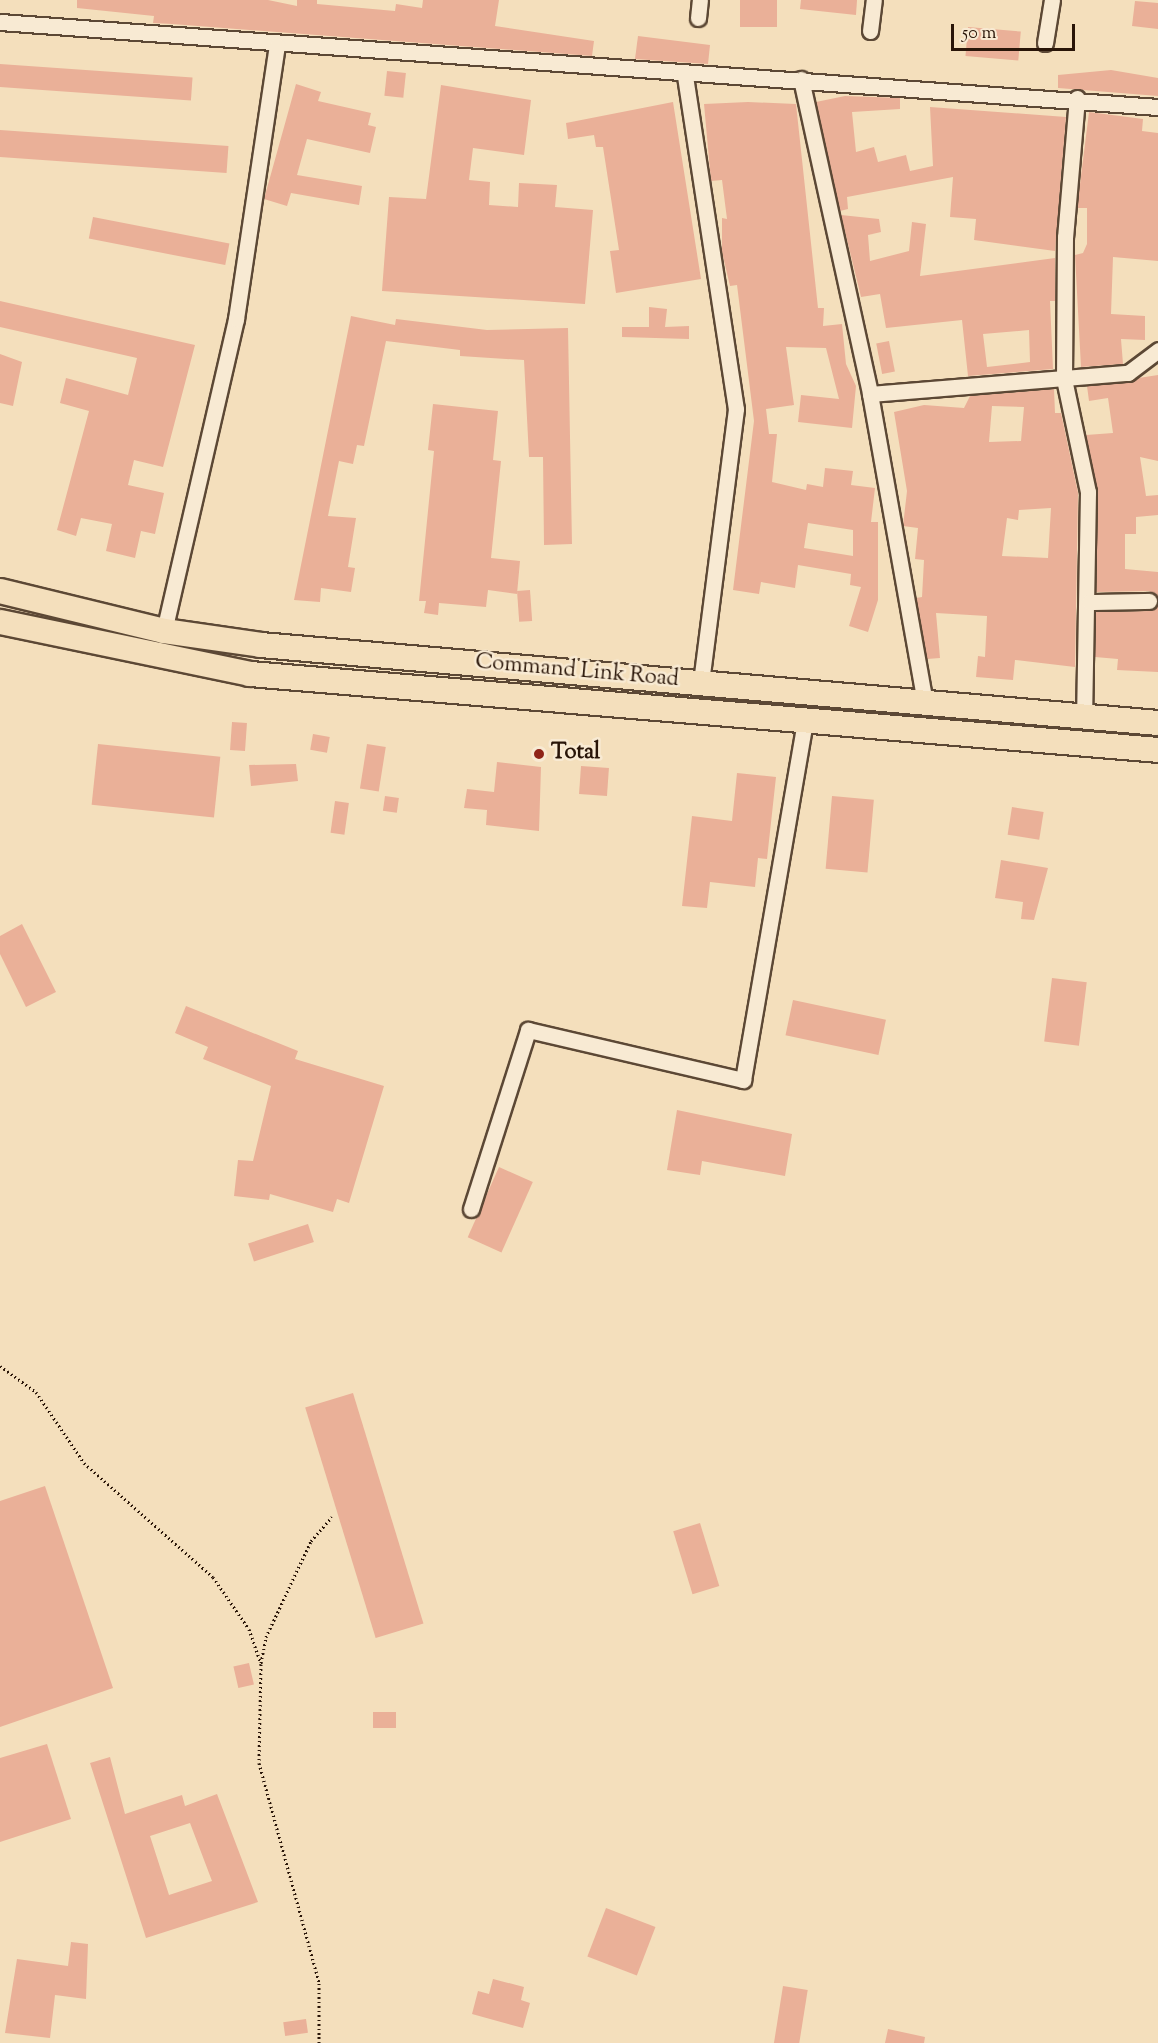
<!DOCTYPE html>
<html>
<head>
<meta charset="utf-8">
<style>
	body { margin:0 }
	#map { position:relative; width:1158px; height:2043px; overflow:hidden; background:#f4dfbc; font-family:"Sorts Mill Goudy",serif }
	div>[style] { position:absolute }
	.building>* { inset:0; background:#eab098; transform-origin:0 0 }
	.path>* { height:3px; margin-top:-1.5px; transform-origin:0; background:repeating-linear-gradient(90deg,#291508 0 1.5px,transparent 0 4.5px) }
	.roads { filter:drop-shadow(2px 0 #5c4835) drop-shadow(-2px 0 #5c4835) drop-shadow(0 2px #5c4835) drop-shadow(0 -2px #5c4835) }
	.minor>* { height:15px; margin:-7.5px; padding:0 7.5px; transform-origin:7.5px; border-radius:7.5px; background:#f8ead3 }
	.primary>* { height:24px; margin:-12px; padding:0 12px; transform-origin:12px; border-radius:12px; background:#f4dfbc }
	.dots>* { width:16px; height:16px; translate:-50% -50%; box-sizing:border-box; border:3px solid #f8ead3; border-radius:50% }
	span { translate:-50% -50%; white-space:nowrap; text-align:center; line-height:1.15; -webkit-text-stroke:5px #f8ead3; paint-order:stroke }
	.street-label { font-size:22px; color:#291508 }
	.poi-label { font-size:22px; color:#291508; font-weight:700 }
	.left { translate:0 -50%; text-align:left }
	.scale { position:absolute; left:951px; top:24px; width:124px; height:27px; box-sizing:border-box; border:3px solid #291508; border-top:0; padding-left:8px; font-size:18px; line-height:21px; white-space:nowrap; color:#291508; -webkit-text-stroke:4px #f8ead3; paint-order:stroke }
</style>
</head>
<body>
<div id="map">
	<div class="building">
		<i style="clip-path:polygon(77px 0,268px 0,297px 6px,297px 0,317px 0,317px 4px,395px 11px,396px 4px,422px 8px,423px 0,499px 0,495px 26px,594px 41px,592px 56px,172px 24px,153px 23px,154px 16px,77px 8px)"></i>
		<i style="left:740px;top:0;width:37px;height:27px"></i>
		<i style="clip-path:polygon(801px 0,857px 0,856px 15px,800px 9px)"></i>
		<i style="clip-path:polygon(1135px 1px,1158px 3px,1158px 29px,1132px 26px)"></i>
		<i style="left:968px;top:27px;width:53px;height:29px;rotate:5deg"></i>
		<i style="clip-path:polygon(638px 36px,710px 45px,708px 64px,635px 59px)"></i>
		<i style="left:0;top:64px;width:193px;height:23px;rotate:4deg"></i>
		<i style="clip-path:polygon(1111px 70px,1158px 78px,1158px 96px,1058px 88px,1058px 75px)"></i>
		<i style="left:387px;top:71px;width:19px;height:25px;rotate:6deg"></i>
		<i style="clip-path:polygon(296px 84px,321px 92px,318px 101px,371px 113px,368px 125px,376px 127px,370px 153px,307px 139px,297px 175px,362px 186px,359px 205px,291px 193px,287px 206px,264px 199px)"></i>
		<i style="clip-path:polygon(441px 85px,531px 100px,524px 155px,473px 148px,469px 180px,490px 182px,489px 205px,518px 207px,519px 183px,557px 185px,555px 207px,593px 210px,585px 304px,382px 291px,389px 197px,426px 199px)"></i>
		<i style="clip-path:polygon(845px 96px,900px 98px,900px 109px,852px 112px,856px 152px,874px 147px,878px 162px,906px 155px,910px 171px,933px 166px,930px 107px,1066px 117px,1055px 251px,974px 240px,976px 219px,950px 217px,953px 177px,847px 197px,848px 209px,840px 211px,816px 102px)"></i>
		<i style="clip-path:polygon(673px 102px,701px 279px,616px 293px,610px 251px,619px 250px,603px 147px,596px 147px,594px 135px,568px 139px,566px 123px)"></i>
		<i style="clip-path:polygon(evenodd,748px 102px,796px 104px,818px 308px,824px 308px,823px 326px,842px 324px,846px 364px,856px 386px,852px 428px,798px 422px,801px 395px,839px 399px,826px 348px,786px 347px,794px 405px,766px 409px,769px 434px,777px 434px,772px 482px,806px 490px,807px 484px,823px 487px,825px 468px,853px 471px,851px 485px,875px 488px,871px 522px,878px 522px,878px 600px,868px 632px,849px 626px,861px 587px,850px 585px,851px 574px,798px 565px,795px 588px,761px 582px,759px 594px,733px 590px,754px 421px,737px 285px,730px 286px,722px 252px,722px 218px,727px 219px,722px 180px,711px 181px,704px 104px,748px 102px,808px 523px,853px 530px,853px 556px,804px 548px,808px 523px)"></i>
		<i style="clip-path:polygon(1089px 112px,1143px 119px,1142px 131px,1158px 133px,1158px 261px,1113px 257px,1111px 314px,1145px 316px,1145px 340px,1121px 339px,1123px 364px,1081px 367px,1075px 255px,1083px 253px,1087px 244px,1087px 208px,1077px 208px)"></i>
		<i style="left:0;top:130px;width:229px;height:27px;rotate:4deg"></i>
		<i style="clip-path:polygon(evenodd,841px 215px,879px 219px,881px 232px,868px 235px,870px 261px,909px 251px,912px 222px,926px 224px,920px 276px,1055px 258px,1055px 301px,1050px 301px,1053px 369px,968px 376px,962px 320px,886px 328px,880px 294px,861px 297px,841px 215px,1029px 330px,1030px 362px,987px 367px,983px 334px,1029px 330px)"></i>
		<i style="left:93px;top:217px;width:139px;height:22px;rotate:11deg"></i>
		<i style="clip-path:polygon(0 301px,195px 345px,163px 467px,134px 460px,128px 485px,164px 493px,155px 534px,141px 531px,135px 558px,106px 551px,112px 524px,81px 518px,76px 536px,57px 530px,89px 411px,60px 403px,66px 378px,128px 395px,137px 358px,0 327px)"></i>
		<i style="clip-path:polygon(649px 307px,667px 309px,665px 327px,689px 326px,689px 339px,622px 337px,622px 327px,649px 327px)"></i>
		<i style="clip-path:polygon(351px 316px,395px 325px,396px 319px,487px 330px,568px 328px,572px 544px,544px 545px,543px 457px,529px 457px,524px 360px,460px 356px,460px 350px,386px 341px,364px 446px,357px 445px,353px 464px,339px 461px,328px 516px,356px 518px,348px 567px,355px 568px,351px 592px,321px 588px,320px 602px,294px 600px)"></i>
		<i style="left:889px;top:341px;width:31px;height:13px;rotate:79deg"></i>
		<i style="clip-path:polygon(0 354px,22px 362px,13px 406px,0 403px)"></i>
		<i style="clip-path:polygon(1158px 375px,1158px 461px,1140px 457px,1146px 496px,1158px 495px,1158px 515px,1136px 517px,1136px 534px,1125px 534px,1125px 569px,1158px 572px,1158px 598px,1149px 591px,1096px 592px,1098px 492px,1086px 435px,1113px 433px,1108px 398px,1089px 401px,1087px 386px)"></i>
		<i style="clip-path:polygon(evenodd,1054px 389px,1055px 413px,1061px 413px,1078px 493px,1075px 667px,1015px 660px,1013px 680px,976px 677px,978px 656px,985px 657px,987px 616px,936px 613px,940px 658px,927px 659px,916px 598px,922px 597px,924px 560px,915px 559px,918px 528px,903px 526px,907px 491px,894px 412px,924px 405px,964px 408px,970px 396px,1054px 389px,992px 406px,1024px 407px,1021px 441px,989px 442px,992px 406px,1054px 389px,1051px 508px,1048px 558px,1002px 556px,1007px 518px,1018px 520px,1019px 510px,1051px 508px)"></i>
		<i style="clip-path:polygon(433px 404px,498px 411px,493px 460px,501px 461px,491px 558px,520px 561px,517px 594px,488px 590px,486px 607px,439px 603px,438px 615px,424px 613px,426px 601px,419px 601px,434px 451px,428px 450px)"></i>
		<i style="left:530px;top:590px;width:31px;height:13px;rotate:86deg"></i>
		<i style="clip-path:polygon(1158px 604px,1158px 672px,1117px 670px,1118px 659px,1095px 657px,1096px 612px,1149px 611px)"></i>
		<i style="left:232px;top:722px;width:15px;height:28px;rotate:4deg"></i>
		<i style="left:313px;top:734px;width:17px;height:16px;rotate:10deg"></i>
		<i style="left:98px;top:744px;width:123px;height:61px;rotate:6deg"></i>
		<i style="left:367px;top:744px;width:19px;height:45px;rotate:9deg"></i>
		<i style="clip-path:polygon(497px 762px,541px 767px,539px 831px,486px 825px,487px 810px,464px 808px,467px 789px,494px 792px)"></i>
		<i style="clip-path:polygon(296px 764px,298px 781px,251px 786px,249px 765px)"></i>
		<i style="left:581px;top:766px;width:28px;height:28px;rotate:4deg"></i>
		<i style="clip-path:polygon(737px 773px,776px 777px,767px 859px,758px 858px,755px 887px,710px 882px,707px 908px,682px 906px,692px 816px,732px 821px)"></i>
		<i style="left:385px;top:796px;width:14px;height:15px;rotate:8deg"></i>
		<i style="left:832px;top:796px;width:42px;height:73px;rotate:5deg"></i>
		<i style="left:335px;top:801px;width:14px;height:32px;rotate:8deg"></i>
		<i style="left:1012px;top:807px;width:32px;height:28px;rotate:9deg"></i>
		<i style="clip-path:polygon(1001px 860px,1048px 868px,1034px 920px,1021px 919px,1023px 902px,995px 898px)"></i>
		<i style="clip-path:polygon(22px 924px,56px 992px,26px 1007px,0 954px,0 936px)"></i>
		<i style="left:1052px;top:978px;width:35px;height:64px;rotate:7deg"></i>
		<i style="left:793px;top:1000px;width:95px;height:36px;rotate:12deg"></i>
		<i style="clip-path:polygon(186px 1006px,298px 1051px,295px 1059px,384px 1086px,349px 1203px,337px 1199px,333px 1212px,270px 1194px,269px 1200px,234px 1196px,238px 1160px,253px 1161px,271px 1086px,203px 1059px,208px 1047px,175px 1033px)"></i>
		<i style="clip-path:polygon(677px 1110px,792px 1134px,785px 1176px,702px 1161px,700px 1175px,667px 1170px)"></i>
		<i style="left:499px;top:1167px;width:37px;height:77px;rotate:24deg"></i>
		<i style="left:308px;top:1224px;width:19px;height:63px;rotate:72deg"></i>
		<i style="left:353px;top:1393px;width:241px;height:50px;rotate:73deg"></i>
		<i style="clip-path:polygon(45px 1486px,113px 1688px,0 1727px,0 1501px)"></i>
		<i style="left:700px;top:1523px;width:66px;height:28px;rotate:73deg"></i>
		<i style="left:249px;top:1663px;width:22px;height:16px;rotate:77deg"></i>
		<i style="left:373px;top:1712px;width:23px;height:16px"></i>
		<i style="clip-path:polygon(47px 1744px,71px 1819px,0 1842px,0 1758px)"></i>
		<i style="clip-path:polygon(evenodd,110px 1757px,125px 1814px,182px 1795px,185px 1806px,217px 1794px,258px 1902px,146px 1938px,90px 1763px,110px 1757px,190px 1823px,212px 1881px,169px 1895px,150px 1836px,190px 1823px)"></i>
		<i style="left:606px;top:1908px;width:53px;height:52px;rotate:21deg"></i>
		<i style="clip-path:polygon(71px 1942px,88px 1944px,86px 1999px,55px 1995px,50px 2038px,5px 2033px,17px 1959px,68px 1966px)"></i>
		<i style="clip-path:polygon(493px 1979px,524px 1987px,521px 2000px,530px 2003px,523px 2028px,472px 2014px,478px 1991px,489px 1994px)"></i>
		<i style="left:783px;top:1986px;width:25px;height:58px;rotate:9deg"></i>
		<i style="left:306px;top:2019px;width:14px;height:23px;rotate:82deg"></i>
		<i style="clip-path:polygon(888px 2029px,925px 2037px,924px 2043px,885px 2043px)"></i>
	</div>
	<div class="path">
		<i style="left:0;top:1366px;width:44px;rotate:35.8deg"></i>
		<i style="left:36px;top:1392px;width:86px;rotate:55.9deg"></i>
		<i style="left:84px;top:1463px;width:172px;rotate:41.5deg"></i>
		<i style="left:213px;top:1577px;width:63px;rotate:55.3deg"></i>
		<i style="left:249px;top:1629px;width:37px;rotate:71deg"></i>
		<i style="left:261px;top:1664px;width:99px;rotate:91.2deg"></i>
		<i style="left:259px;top:1763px;width:228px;rotate:74.7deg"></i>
		<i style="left:319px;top:1983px;width:60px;rotate:90deg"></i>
		<i style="left:261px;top:1663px;width:26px;rotate:-79deg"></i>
		<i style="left:266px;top:1637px;width:106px;rotate:-64.9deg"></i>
		<i style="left:311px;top:1541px;width:32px;rotate:-49deg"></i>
	</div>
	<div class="roads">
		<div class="minor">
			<i style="left:698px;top:18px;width:18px;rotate:-84deg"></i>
			<i style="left:0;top:22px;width:1161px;rotate:4.2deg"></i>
			<i style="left:870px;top:31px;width:31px;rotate:-83deg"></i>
			<i style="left:1045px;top:43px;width:44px;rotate:-80.8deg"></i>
			<i style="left:685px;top:76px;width:337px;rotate:81.3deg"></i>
			<i style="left:736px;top:409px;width:276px;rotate:97.3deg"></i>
			<i style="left:801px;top:79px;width:322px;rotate:77.6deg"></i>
			<i style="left:870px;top:394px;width:315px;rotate:79.9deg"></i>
			<i style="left:1077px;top:98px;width:140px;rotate:94.9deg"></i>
			<i style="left:1065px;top:237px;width:142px;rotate:90.4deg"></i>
			<i style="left:1064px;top:379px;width:116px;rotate:78deg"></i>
			<i style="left:1088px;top:492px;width:225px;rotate:91deg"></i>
			<i style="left:870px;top:394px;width:259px;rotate:-4.7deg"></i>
			<i style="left:1128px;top:373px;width:38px;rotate:-37deg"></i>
			<i style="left:1089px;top:602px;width:60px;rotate:-1deg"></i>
			<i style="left:164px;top:631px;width:320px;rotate:-77deg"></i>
			<i style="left:236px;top:319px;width:277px;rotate:-81.5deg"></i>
			<i style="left:471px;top:1209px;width:188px;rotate:-72.3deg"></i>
			<i style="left:528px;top:1030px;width:221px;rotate:13.1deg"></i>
			<i style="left:743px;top:1080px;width:363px;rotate:-80.2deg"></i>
		</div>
		<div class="primary">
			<i style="left:0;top:591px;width:169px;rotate:13.7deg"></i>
			<i style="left:164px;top:631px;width:98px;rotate:8.2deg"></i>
			<i style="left:261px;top:645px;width:900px;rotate:4.97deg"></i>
			<i style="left:0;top:622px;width:255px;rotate:11.7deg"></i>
			<i style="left:250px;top:674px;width:911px;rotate:4.78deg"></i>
		</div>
	</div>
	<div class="dots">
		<i style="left:539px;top:754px;background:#8f2418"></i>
	</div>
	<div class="street-label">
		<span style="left:577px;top:672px;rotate:5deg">Command Link Road</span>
	</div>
	<div class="poi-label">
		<span class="left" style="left:551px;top:754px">Total</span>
	</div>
	<div class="scale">50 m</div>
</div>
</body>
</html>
